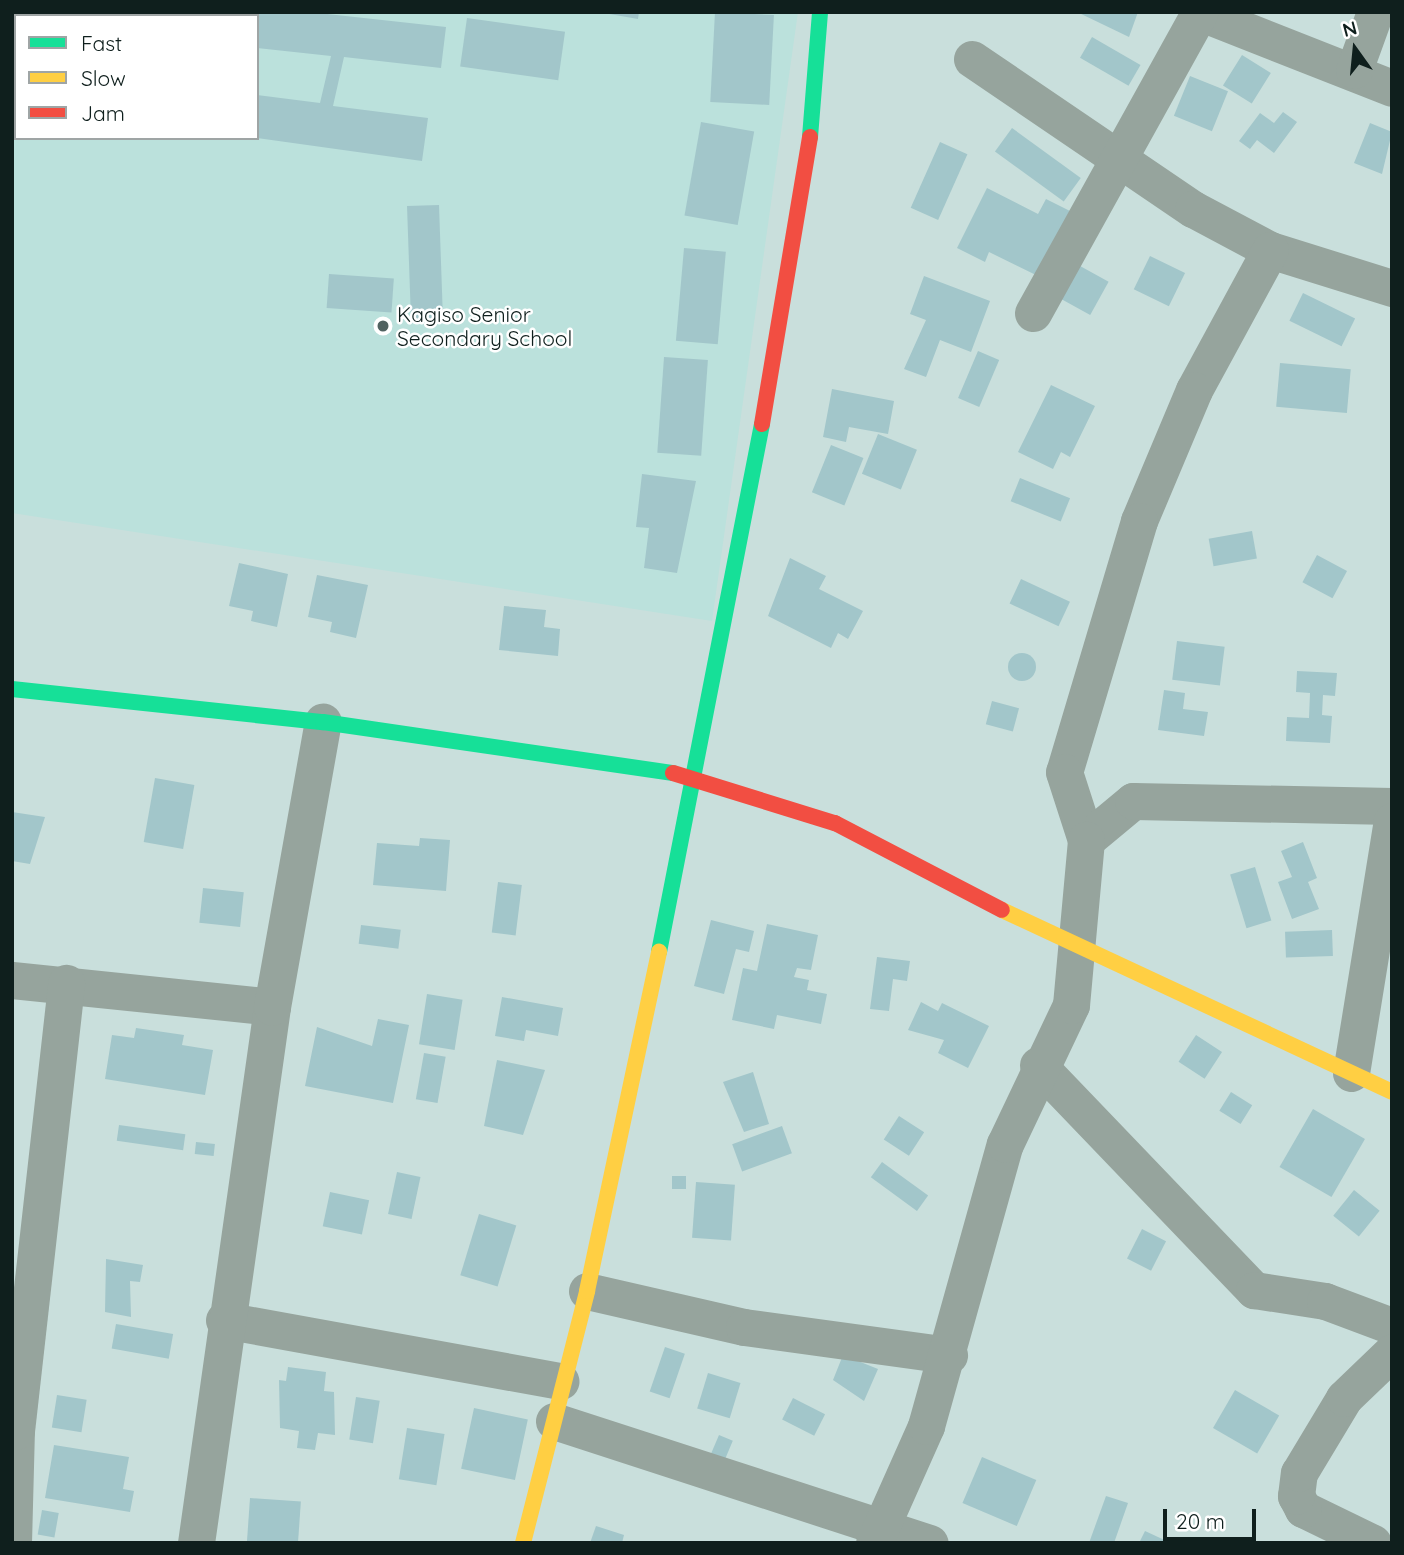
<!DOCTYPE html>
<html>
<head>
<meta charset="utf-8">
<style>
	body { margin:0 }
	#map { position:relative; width:1404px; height:1555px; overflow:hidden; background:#c9dfdc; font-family:Quicksand,sans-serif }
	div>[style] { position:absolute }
	.built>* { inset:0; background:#bbe1dc }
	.building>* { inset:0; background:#a2c6ca; transform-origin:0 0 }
	.round { border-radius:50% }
	.street>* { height:37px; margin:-18.5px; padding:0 18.5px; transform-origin:18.5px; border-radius:18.5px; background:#96a49d }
	.fast>* { height:16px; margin:-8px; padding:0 8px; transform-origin:8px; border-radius:8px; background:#16e098 }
	.slow>* { height:16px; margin:-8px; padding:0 8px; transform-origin:8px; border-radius:8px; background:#ffcf43 }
	.jam>* { height:16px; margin:-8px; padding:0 8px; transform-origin:8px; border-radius:8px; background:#f24e42 }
	.dots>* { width:19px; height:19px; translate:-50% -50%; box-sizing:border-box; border:4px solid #fff; border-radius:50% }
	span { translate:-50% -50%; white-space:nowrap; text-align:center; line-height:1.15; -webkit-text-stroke:5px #fff; paint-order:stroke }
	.poi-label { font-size:21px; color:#0f1f1d }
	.left { translate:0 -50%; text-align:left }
	.frame { position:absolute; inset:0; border:14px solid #0f1f1d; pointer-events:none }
	.legend { position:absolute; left:14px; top:14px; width:245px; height:126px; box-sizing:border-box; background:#fff; border:2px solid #9fa5a5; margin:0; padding:9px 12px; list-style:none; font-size:21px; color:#0f1f1d }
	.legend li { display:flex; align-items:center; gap:14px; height:35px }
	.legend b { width:35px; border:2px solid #9fa5a5 }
	.north { position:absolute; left:1320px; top:14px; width:70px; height:70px; -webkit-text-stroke:5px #fff; paint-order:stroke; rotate:345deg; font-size:19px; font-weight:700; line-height:28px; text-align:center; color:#0f1f1d }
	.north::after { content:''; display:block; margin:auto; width:24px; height:32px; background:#0f1f1d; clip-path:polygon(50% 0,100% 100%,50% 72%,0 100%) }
	.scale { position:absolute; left:1163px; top:1509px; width:93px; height:32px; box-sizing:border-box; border:4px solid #0f1f1d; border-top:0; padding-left:9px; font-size:21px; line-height:24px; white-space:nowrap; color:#0f1f1d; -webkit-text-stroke:5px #fff; paint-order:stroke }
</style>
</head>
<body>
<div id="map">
	<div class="built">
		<i style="clip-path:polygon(evenodd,12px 12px,798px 12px,712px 621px,12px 513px,12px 12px,16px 16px,257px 16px,257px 138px,16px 138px,16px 16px)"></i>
	</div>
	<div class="building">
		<i style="clip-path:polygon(12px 12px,25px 12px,16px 16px,13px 56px)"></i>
		<i style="clip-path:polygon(54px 12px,309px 12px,446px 27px,441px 68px,344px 57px,333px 106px,428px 118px,422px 161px,257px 138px,257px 95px,320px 103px,331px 56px,257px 48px,257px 16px)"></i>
		<i style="clip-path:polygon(598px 12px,639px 12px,638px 19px)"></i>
		<i style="left:715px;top:12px;width:59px;height:90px;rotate:3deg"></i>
		<i style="clip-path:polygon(1077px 12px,1138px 12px,1129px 37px)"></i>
		<i style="left:467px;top:18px;width:99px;height:49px;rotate:8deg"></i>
		<i style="left:1092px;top:37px;width:56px;height:24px;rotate:30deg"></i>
		<i style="left:1242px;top:55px;width:34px;height:36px;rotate:32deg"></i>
		<i style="left:1190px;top:76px;width:41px;height:43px;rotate:22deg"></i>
		<i style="clip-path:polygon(1283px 112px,1297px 122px,1274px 153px,1257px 140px,1250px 149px,1239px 141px,1260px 113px,1274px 123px)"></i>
		<i style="left:701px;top:122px;width:54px;height:95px;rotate:10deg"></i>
		<i style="clip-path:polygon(1370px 123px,1392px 132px,1382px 174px,1354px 163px)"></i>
		<i style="left:1012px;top:128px;width:85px;height:29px;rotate:36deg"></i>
		<i style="left:940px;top:142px;width:30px;height:72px;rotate:24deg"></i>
		<i style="clip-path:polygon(987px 188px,1038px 214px,1046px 199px,1074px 213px,1042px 278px,989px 252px,985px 262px,957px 248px)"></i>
		<i style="left:439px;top:205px;width:117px;height:32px;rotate:88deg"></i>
		<i style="left:684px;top:248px;width:42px;height:93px;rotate:5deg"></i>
		<i style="left:1150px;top:256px;width:39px;height:37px;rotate:26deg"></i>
		<i style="left:1071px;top:261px;width:43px;height:38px;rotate:29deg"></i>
		<i style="left:329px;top:274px;width:65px;height:34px;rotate:4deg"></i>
		<i style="clip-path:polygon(924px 276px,990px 301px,971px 352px,940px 340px,926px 377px,904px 369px,926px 320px,910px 314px)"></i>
		<i style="left:1303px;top:293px;width:58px;height:31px;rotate:26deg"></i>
		<i style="left:978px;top:351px;width:23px;height:51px;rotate:23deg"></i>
		<i style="left:664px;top:357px;width:44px;height:96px;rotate:4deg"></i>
		<i style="left:1280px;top:363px;width:71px;height:44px;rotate:5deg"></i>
		<i style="clip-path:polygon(1051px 385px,1095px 406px,1070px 457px,1061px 452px,1053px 469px,1018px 452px)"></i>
		<i style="clip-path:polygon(832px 389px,894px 401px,888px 434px,849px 427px,846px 442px,823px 437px)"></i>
		<i style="left:878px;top:434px;width:42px;height:43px;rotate:22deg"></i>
		<i style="left:831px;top:445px;width:35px;height:51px;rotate:22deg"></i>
		<i style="clip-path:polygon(642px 474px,696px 481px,677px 573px,644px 568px,649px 528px,636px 527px)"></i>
		<i style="left:1020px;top:478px;width:54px;height:25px;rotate:22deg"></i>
		<i style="left:1252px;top:531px;width:28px;height:44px;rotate:80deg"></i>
		<i style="left:1317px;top:555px;width:34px;height:31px;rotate:28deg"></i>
		<i style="clip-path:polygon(790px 558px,826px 576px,819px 589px,863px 611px,848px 639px,838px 633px,831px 648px,768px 616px)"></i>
		<i style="clip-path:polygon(239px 563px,288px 574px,277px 627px,251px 621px,253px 611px,229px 606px)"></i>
		<i style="clip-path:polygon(317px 575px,368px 585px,356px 638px,330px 632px,332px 622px,308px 617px)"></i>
		<i style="left:1021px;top:579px;width:54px;height:27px;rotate:25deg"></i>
		<i style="clip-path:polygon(504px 606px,546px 610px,544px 627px,560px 629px,558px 656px,499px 650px)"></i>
		<i style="left:1177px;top:641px;width:48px;height:39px;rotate:7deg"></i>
		<i class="round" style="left:1008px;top:653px;width:28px;height:28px"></i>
		<i style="clip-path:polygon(1297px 671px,1337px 673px,1335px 696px,1323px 695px,1322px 715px,1332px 716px,1330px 743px,1286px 741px,1287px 717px,1309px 718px,1310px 693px,1296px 692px)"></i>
		<i style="clip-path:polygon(1164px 690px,1185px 693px,1183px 709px,1208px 712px,1204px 736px,1158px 730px)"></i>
		<i style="left:992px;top:701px;width:28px;height:24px;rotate:15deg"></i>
		<i style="left:155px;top:778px;width:40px;height:65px;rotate:10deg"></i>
		<i style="clip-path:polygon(12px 812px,45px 817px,30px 864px,12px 861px)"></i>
		<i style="clip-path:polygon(420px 838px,450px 840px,446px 891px,373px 885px,377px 843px,419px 846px)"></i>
		<i style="clip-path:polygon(1303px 842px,1317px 878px,1308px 882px,1319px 909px,1292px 919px,1278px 882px,1292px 877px,1281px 851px)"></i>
		<i style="left:1255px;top:867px;width:56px;height:26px;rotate:73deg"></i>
		<i style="left:498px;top:882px;width:24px;height:51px;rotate:7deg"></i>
		<i style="left:203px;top:888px;width:41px;height:35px;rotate:6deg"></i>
		<i style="clip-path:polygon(711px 920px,754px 931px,749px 952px,736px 949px,724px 994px,694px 986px)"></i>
		<i style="clip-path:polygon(767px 924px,818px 935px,811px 970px,797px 968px,794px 977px,809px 980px,807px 990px,827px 994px,821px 1024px,777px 1015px,774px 1029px,732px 1020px,743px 968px,757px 971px)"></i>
		<i style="left:361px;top:925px;width:40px;height:19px;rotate:7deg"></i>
		<i style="left:1332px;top:930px;width:26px;height:47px;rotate:88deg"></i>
		<i style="clip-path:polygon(877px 957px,910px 961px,907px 981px,893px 979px,889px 1011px,870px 1009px)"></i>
		<i style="left:427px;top:994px;width:36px;height:51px;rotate:9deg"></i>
		<i style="clip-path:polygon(502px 997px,563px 1008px,558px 1036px,526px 1030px,524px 1041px,495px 1036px)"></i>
		<i style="clip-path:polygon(921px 1002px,938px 1011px,942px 1003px,989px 1026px,968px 1068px,938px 1053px,944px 1040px,908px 1030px)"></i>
		<i style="clip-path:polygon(378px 1019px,409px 1025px,393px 1103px,305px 1086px,317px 1027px,372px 1046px)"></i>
		<i style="clip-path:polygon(136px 1028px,184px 1035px,182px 1045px,213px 1050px,205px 1095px,105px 1079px,112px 1035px,134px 1038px)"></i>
		<i style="left:1196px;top:1035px;width:31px;height:32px;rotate:33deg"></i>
		<i style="left:424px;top:1053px;width:22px;height:47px;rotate:10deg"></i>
		<i style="clip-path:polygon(497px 1060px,545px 1070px,523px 1135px,484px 1126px)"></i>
		<i style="clip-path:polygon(753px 1072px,769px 1124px,744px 1132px,723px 1082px)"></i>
		<i style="left:1231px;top:1092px;width:25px;height:22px;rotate:32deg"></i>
		<i style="left:1313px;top:1109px;width:60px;height:67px;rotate:30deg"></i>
		<i style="left:899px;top:1116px;width:30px;height:28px;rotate:33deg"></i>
		<i style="left:119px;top:1125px;width:67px;height:16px;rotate:8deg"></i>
		<i style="left:782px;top:1126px;width:29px;height:53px;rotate:70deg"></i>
		<i style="left:196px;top:1142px;width:19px;height:12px;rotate:6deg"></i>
		<i style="left:882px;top:1162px;width:57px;height:19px;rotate:36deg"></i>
		<i style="left:397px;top:1172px;width:24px;height:43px;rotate:12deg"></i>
		<i style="left:672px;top:1176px;width:14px;height:13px"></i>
		<i style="left:696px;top:1182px;width:39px;height:56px;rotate:4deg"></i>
		<i style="left:1354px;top:1190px;width:33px;height:33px;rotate:39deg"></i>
		<i style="left:330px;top:1192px;width:40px;height:35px;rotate:12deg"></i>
		<i style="left:479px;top:1214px;width:39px;height:64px;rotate:17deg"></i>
		<i style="left:1142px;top:1229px;width:27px;height:33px;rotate:27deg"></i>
		<i style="clip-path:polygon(106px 1259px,143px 1265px,140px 1282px,130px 1281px,131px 1317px,105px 1312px)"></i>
		<i style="left:116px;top:1324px;width:58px;height:25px;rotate:10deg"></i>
		<i style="left:665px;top:1347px;width:21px;height:47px;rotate:19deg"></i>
		<i style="clip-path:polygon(843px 1355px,878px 1369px,864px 1401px,833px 1380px)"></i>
		<i style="clip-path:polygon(288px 1367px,326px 1372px,324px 1391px,334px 1392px,335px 1435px,318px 1433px,315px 1450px,297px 1448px,299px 1431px,280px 1428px,279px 1380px,286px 1381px)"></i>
		<i style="left:708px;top:1373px;width:34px;height:37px;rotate:17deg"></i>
		<i style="left:1235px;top:1390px;width:51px;height:44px;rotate:30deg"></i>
		<i style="left:57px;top:1395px;width:30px;height:33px;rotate:9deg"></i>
		<i style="left:356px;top:1397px;width:24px;height:43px;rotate:9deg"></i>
		<i style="left:793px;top:1398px;width:36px;height:24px;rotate:27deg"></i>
		<i style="left:474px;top:1408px;width:55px;height:62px;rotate:12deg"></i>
		<i style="left:407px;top:1428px;width:38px;height:52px;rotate:9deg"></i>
		<i style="left:719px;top:1435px;width:15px;height:21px;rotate:23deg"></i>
		<i style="clip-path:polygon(54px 1445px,129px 1457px,123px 1489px,134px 1491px,130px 1512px,45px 1498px)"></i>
		<i style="left:982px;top:1457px;width:59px;height:50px;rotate:23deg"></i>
		<i style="clip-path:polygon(1106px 1496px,1128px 1503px,1114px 1543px,1089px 1543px)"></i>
		<i style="left:250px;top:1498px;width:51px;height:45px;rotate:4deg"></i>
		<i style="left:42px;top:1510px;width:17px;height:25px;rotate:10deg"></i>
		<i style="clip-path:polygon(596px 1526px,624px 1535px,622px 1543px,590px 1543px)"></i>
		<i style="clip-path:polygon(1145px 1531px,1171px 1543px,1139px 1543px)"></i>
	</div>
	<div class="street">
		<i style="left:1199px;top:12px;width:207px;rotate:21.5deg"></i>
		<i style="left:972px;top:59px;width:267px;rotate:34.2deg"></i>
		<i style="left:1193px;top:209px;width:87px;rotate:28deg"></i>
		<i style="left:1270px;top:250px;width:128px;rotate:17.3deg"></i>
		<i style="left:1354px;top:70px;width:62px;rotate:-70.1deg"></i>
		<i style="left:1270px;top:250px;width:159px;rotate:118.5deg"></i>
		<i style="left:1194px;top:390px;width:142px;rotate:112.8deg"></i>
		<i style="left:1139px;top:521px;width:262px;rotate:106.6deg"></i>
		<i style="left:1064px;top:772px;width:71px;rotate:72.1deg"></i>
		<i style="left:1086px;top:840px;width:61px;rotate:-39.7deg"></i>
		<i style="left:1133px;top:801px;width:259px;rotate:1.1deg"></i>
		<i style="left:1033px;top:313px;width:343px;rotate:-61deg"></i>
		<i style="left:12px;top:980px;width:261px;rotate:5.9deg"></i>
		<i style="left:1038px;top:1065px;width:312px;rotate:46.2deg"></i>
		<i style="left:1254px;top:1290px;width:72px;rotate:8.8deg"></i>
		<i style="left:1325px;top:1301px;width:72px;rotate:20.5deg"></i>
		<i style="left:1351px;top:1073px;width:255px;rotate:-80.8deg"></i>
		<i style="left:587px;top:1291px;width:161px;rotate:12.9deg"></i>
		<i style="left:744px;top:1327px;width:207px;rotate:7.8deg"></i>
		<i style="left:224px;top:1320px;width:342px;rotate:10.3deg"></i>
		<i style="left:554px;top:1421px;width:395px;rotate:18deg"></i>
		<i style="left:13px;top:1543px;width:112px;rotate:-88.5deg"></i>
		<i style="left:16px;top:1431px;width:451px;rotate:-83.6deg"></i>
		<i style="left:196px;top:1543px;width:541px;rotate:-81.93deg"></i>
		<i style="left:272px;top:1007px;width:290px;rotate:-79.9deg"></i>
		<i style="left:874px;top:1543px;width:128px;rotate:-66deg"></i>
		<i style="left:926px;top:1426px;width:293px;rotate:-74.4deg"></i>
		<i style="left:1005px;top:1144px;width:154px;rotate:-64.6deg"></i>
		<i style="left:1071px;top:1005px;width:166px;rotate:-84.8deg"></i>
		<i style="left:1373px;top:1543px;width:78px;rotate:-154.1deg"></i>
		<i style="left:1303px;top:1509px;width:15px;rotate:-118deg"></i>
		<i style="left:1296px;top:1496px;width:23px;rotate:-83deg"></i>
		<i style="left:1299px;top:1473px;width:87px;rotate:-59deg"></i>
		<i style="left:1344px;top:1398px;width:66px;rotate:-43.8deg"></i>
	</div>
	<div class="fast">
		<i style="left:810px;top:137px;width:125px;rotate:-85.4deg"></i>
		<i style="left:12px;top:689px;width:313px;rotate:6.1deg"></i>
		<i style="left:323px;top:722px;width:354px;rotate:8.3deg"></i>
		<i style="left:659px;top:952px;width:538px;rotate:-78.96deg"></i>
	</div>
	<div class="slow">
		<i style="left:1002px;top:910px;width:430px;rotate:25deg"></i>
		<i style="left:523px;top:1543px;width:260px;rotate:-75.7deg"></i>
		<i style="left:587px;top:1291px;width:347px;rotate:-78deg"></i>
	</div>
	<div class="jam">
		<i style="left:762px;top:424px;width:291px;rotate:-80.5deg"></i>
		<i style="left:673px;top:773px;width:170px;rotate:17.2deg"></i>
		<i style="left:835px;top:823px;width:188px;rotate:27.5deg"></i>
	</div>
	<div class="dots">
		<i style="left:383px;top:326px;background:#506260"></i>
	</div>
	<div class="poi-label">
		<span class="left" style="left:397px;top:326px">Kagiso Senior<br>Secondary School</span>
	</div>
	<div class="frame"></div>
	<ul class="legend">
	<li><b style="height:9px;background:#16e098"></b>Fast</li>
	<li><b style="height:9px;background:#ffcf43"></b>Slow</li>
	<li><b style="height:9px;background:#f24e42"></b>Jam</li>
	</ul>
	<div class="north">N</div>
	<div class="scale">20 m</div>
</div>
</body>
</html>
